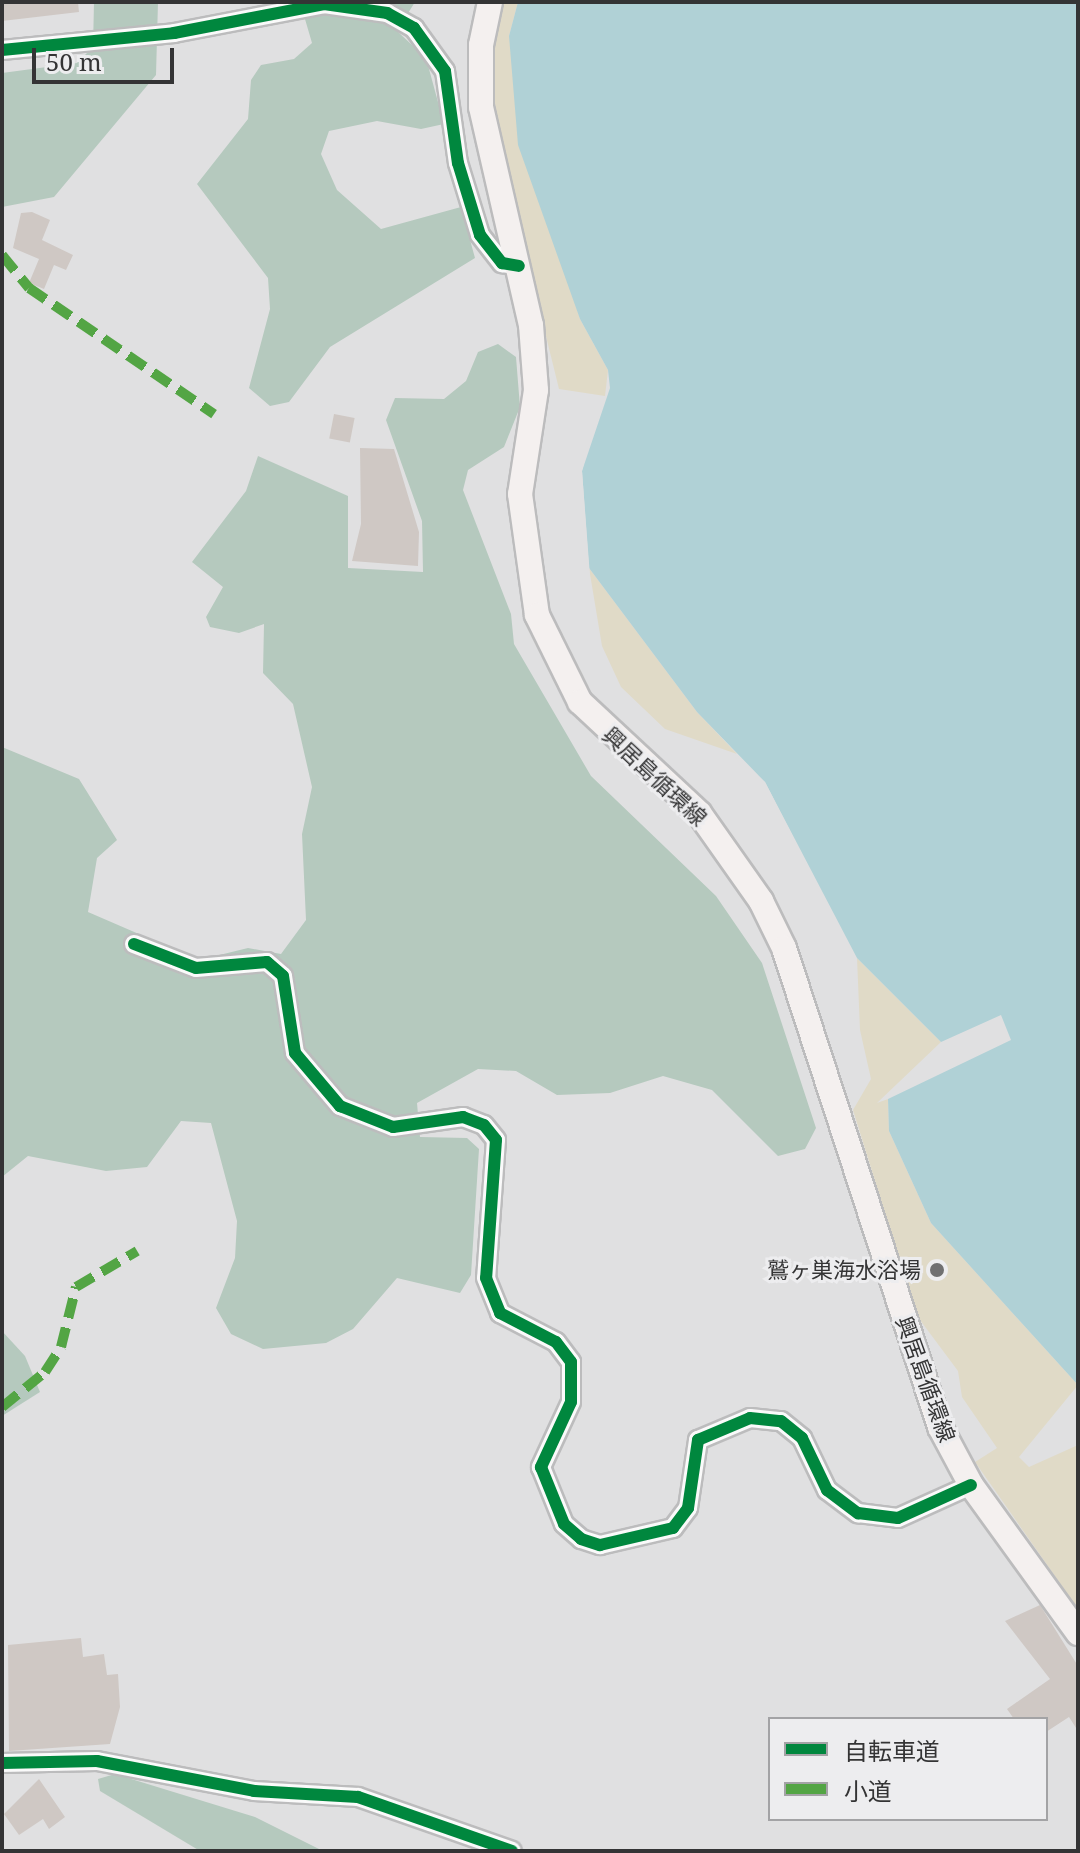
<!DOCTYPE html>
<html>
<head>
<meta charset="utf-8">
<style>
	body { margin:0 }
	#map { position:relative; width:1080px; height:1853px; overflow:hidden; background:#e0e0e1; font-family:"Noto Serif","Noto Sans JP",serif }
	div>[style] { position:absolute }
	.forest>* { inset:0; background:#b5c9be }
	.sand>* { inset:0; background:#e0dac7 }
	.water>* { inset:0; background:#b0d1d6 }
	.pier>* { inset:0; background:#e0e0e1 }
	.building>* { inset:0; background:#cfc8c4; transform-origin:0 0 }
	.roads { filter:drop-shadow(2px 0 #bcbcbd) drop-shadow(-2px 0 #bcbcbd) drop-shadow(0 2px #bcbcbd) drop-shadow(0 -2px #bcbcbd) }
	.street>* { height:18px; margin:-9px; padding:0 9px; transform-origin:9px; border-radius:9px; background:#fafafa }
	.secondary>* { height:24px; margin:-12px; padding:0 12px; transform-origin:12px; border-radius:12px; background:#f4f0ef }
	.quiet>* { height:10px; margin-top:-5px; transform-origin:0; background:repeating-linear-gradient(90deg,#53a544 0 20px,transparent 0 30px) }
	.cycleway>* { height:12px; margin:-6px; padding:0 6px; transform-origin:6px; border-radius:6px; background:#00873e }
	.dots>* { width:22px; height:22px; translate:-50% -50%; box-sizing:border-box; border:4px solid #ededef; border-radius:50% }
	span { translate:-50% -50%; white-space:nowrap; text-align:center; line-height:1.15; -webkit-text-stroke:6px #ededef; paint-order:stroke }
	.street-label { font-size:22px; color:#343435 }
	.poi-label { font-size:22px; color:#343435 }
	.right { translate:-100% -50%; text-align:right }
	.frame { position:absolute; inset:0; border:4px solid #343435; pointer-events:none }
	.legend { position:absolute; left:768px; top:1717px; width:280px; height:104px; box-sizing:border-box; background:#ededef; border:2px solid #a3a3a5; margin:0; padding:10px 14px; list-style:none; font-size:24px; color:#343435 }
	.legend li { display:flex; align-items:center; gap:16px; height:40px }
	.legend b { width:40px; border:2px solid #a3a3a5 }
	.scale { position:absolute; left:32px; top:48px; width:142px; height:36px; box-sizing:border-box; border:4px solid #343435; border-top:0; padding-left:10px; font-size:24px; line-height:28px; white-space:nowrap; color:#343435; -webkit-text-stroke:6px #ededef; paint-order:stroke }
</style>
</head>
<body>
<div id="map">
	<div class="forest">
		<i style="clip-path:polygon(94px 2px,158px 2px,156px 75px,54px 197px,2px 207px,2px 73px,77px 63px,93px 47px)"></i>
		<i style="clip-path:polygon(300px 2px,415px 2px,397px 31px,426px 58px,444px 124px,421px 129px,377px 121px,329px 131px,321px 154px,337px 190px,381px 229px,461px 207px,475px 258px,330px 347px,289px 402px,270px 406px,249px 388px,270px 309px,268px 278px,197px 184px,248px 119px,251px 80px,261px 65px,294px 59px,312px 43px)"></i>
		<i style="clip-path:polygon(498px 344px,516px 357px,520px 407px,504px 447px,468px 470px,463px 490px,511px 614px,514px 644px,591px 776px,716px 896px,762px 963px,816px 1128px,805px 1149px,778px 1156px,712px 1090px,663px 1076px,610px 1093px,557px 1095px,516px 1071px,478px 1069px,417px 1103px,420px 1137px,467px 1138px,479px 1149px,471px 1275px,460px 1293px,397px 1278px,353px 1329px,326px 1343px,263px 1349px,231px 1334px,216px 1308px,235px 1258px,237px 1221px,211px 1123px,181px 1121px,147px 1167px,106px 1171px,28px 1156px,2px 1177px,2px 747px,79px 779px,117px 840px,97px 858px,88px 912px,199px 960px,248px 948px,281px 954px,306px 920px,302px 834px,312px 787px,293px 704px,263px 673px,264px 624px,239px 633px,210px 627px,206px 617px,223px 587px,192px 562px,246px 491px,258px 456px,348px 496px,348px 568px,423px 572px,422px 521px,386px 420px,395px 398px,444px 399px,466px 381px,478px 352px)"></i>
		<i style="clip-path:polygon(2px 1331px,25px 1356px,40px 1392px,2px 1416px)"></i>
		<i style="clip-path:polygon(115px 1774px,255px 1817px,323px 1851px,200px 1851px,100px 1791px,98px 1779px)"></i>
	</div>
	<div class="sand">
		<i style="clip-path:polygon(503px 2px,518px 2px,509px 36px,545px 205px,580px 319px,608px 370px,605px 396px,559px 389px,496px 133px,493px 40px)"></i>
		<i style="clip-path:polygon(589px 568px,697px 712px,737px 754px,665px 729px,621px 687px,602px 646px)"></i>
		<i style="clip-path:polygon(857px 958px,941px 1042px,877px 1103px,888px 1099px,889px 1131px,931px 1223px,1078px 1385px,1019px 1457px,1029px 1467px,1078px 1445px,1078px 1609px,975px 1462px,997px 1448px,962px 1397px,958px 1371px,917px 1316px,853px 1110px,871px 1079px,860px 1030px)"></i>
	</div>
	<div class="water">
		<i style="clip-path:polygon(518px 2px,1078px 2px,1078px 1385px,931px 1223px,889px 1131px,888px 1099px,1011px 1040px,1001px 1015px,941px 1042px,857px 958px,765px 782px,697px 712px,589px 568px,582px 471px,610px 388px,608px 370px,580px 319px,518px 145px,509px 36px)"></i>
	</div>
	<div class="pier">
		<i style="clip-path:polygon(601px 395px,582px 471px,590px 576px,576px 518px,578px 470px)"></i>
		<i style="clip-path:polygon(729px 751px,765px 782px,858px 964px,761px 785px)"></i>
	</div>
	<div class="building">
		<i style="clip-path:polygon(2px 2px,78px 2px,79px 12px,2px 21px)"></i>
		<i style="clip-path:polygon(32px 212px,50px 220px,42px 240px,73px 255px,66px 270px,54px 265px,44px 289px,29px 283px,39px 259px,13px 248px,21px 213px)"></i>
		<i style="left:334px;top:414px;width:21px;height:25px;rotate:11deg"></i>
		<i style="clip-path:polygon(360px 448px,394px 449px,419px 532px,418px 566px,352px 561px,361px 524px)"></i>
		<i style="clip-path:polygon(1040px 1605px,1078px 1666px,1078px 1731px,1069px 1717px,1046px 1732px,1046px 1719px,1014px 1719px,1007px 1709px,1050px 1679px,1005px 1621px)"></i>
		<i style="clip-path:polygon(81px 1638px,83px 1657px,104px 1654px,107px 1675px,118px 1674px,120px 1707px,110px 1744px,9px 1751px,8px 1645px)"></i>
		<i style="clip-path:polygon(39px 1779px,65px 1817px,49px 1829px,43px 1819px,19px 1835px,4px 1814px)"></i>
	</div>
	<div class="roads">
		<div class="street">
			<i style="left:2px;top:50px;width:173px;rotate:-5.6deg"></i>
			<i style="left:174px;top:33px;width:153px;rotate:-10.9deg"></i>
			<i style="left:324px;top:4px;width:64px;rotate:8.1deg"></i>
			<i style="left:387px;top:13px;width:31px;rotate:29deg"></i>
			<i style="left:414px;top:28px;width:53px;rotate:54.2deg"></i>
			<i style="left:445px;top:71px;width:93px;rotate:82deg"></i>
			<i style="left:458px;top:163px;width:75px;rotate:73deg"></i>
			<i style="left:480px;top:235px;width:36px;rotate:52deg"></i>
			<i style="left:502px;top:263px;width:17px;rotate:10deg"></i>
			<i style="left:134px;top:944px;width:66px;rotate:21.2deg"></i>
			<i style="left:196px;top:968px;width:71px;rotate:-4.8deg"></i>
			<i style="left:267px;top:962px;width:21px;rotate:41deg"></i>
			<i style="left:283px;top:976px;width:78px;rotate:81.1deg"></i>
			<i style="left:295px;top:1053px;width:70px;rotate:49.7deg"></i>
			<i style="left:340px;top:1106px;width:57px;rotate:21.6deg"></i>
			<i style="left:393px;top:1127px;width:71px;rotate:-8.1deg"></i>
			<i style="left:463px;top:1117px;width:22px;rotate:21deg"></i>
			<i style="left:484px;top:1125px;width:19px;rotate:51deg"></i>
			<i style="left:496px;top:1140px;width:138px;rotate:94.1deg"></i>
			<i style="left:486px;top:1278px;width:38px;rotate:68deg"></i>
			<i style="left:500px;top:1313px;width:63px;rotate:27.4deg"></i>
			<i style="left:556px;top:1342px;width:25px;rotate:53deg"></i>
			<i style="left:571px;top:1362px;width:40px;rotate:90deg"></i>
			<i style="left:571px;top:1402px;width:72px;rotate:114.8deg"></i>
			<i style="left:541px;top:1467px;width:61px;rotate:68deg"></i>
			<i style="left:564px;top:1524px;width:23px;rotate:41deg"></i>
			<i style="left:581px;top:1539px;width:20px;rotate:18deg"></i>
			<i style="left:600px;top:1545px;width:75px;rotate:-13.1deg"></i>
			<i style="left:673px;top:1528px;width:25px;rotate:-53deg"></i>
			<i style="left:688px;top:1508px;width:69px;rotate:-81.6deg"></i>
			<i style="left:698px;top:1440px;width:56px;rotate:-22.9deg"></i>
			<i style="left:750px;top:1418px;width:31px;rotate:6deg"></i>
			<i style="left:781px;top:1421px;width:27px;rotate:39deg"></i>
			<i style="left:802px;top:1438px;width:58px;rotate:64.3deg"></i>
			<i style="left:827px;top:1490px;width:39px;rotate:37deg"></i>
			<i style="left:858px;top:1513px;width:40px;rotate:7.1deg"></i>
			<i style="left:898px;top:1518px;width:80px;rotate:-24.3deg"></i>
			<i style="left:2px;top:1763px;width:95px;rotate:-1.2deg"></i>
			<i style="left:97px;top:1761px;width:160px;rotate:10.8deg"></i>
			<i style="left:254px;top:1791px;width:104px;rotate:3.3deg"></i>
			<i style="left:358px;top:1797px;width:163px;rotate:19.3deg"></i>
		</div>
		<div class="secondary">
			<i style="left:490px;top:2px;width:44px;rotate:101.8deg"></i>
			<i style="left:481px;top:45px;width:62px;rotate:90deg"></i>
			<i style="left:481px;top:107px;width:224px;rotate:77.1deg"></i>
			<i style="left:531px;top:325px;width:65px;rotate:85.6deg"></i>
			<i style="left:536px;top:390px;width:105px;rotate:98.7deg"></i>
			<i style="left:520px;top:494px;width:122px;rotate:82deg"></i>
			<i style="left:537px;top:615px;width:97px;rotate:63.7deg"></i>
			<i style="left:580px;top:702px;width:163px;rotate:43deg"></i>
			<i style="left:699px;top:813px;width:108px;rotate:54.8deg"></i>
			<i style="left:761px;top:901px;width:52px;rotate:63.9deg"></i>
			<i style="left:784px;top:948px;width:504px;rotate:71.96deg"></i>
			<i style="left:940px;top:1427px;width:66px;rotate:61.9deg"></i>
			<i style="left:971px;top:1485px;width:183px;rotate:54.1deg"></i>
		</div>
	</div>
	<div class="quiet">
		<i style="left:2px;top:255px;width:43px;rotate:50.7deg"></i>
		<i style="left:29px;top:288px;width:224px;rotate:34.3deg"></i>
		<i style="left:2px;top:1407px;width:55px;rotate:-39.1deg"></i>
		<i style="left:45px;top:1372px;width:30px;rotate:-57deg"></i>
		<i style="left:61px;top:1347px;width:62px;rotate:-76deg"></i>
		<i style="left:76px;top:1287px;width:71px;rotate:-30.5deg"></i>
	</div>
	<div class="cycleway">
		<i style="left:2px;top:50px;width:173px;rotate:-5.6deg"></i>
		<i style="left:174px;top:33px;width:153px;rotate:-10.9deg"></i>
		<i style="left:324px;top:4px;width:64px;rotate:8.1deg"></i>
		<i style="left:387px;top:13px;width:31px;rotate:29deg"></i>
		<i style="left:414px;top:28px;width:53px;rotate:54.2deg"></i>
		<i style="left:445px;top:71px;width:93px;rotate:82deg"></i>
		<i style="left:458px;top:163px;width:75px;rotate:73deg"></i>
		<i style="left:480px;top:235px;width:36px;rotate:52deg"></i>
		<i style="left:502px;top:263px;width:17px;rotate:10deg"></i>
		<i style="left:134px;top:944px;width:66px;rotate:21.2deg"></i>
		<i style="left:196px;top:968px;width:71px;rotate:-4.8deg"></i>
		<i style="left:267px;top:962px;width:21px;rotate:41deg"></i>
		<i style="left:283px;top:976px;width:78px;rotate:81.1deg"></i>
		<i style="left:295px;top:1053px;width:70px;rotate:49.7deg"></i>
		<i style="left:340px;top:1106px;width:57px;rotate:21.6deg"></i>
		<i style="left:393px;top:1127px;width:71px;rotate:-8.1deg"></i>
		<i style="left:463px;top:1117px;width:22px;rotate:21deg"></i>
		<i style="left:484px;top:1125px;width:19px;rotate:51deg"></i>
		<i style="left:496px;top:1140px;width:138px;rotate:94.1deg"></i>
		<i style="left:486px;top:1278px;width:38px;rotate:68deg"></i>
		<i style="left:500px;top:1313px;width:63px;rotate:27.4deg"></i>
		<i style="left:556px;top:1342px;width:25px;rotate:53deg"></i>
		<i style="left:571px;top:1362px;width:40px;rotate:90deg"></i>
		<i style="left:571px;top:1402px;width:72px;rotate:114.8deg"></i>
		<i style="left:541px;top:1467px;width:61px;rotate:68deg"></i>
		<i style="left:564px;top:1524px;width:23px;rotate:41deg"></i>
		<i style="left:581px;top:1539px;width:20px;rotate:18deg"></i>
		<i style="left:600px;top:1545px;width:75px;rotate:-13.1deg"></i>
		<i style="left:673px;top:1528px;width:25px;rotate:-53deg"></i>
		<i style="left:688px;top:1508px;width:69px;rotate:-81.6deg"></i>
		<i style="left:698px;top:1440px;width:56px;rotate:-22.9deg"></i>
		<i style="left:750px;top:1418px;width:31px;rotate:6deg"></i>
		<i style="left:781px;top:1421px;width:27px;rotate:39deg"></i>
		<i style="left:802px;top:1438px;width:58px;rotate:64.3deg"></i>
		<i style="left:827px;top:1490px;width:39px;rotate:37deg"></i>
		<i style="left:858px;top:1513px;width:40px;rotate:7.1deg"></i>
		<i style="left:898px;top:1518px;width:80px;rotate:-24.3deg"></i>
		<i style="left:2px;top:1763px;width:95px;rotate:-1.2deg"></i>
		<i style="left:97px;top:1761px;width:160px;rotate:10.8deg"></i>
		<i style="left:254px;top:1791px;width:104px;rotate:3.3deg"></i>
		<i style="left:358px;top:1797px;width:163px;rotate:19.3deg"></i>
	</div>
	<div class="dots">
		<i style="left:937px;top:1270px;background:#707071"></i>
	</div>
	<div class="street-label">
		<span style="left:655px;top:776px;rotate:43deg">興居島循環線</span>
		<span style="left:926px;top:1379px;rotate:70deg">興居島循環線</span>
	</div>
	<div class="poi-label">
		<span class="right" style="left:921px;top:1270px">鷲ヶ巣海水浴場</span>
	</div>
	<div class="frame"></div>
	<ul class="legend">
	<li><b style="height:10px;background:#00873e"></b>自転車道</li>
	<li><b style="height:10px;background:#53a544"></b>小道</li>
	</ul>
	<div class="scale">50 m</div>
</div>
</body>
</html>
